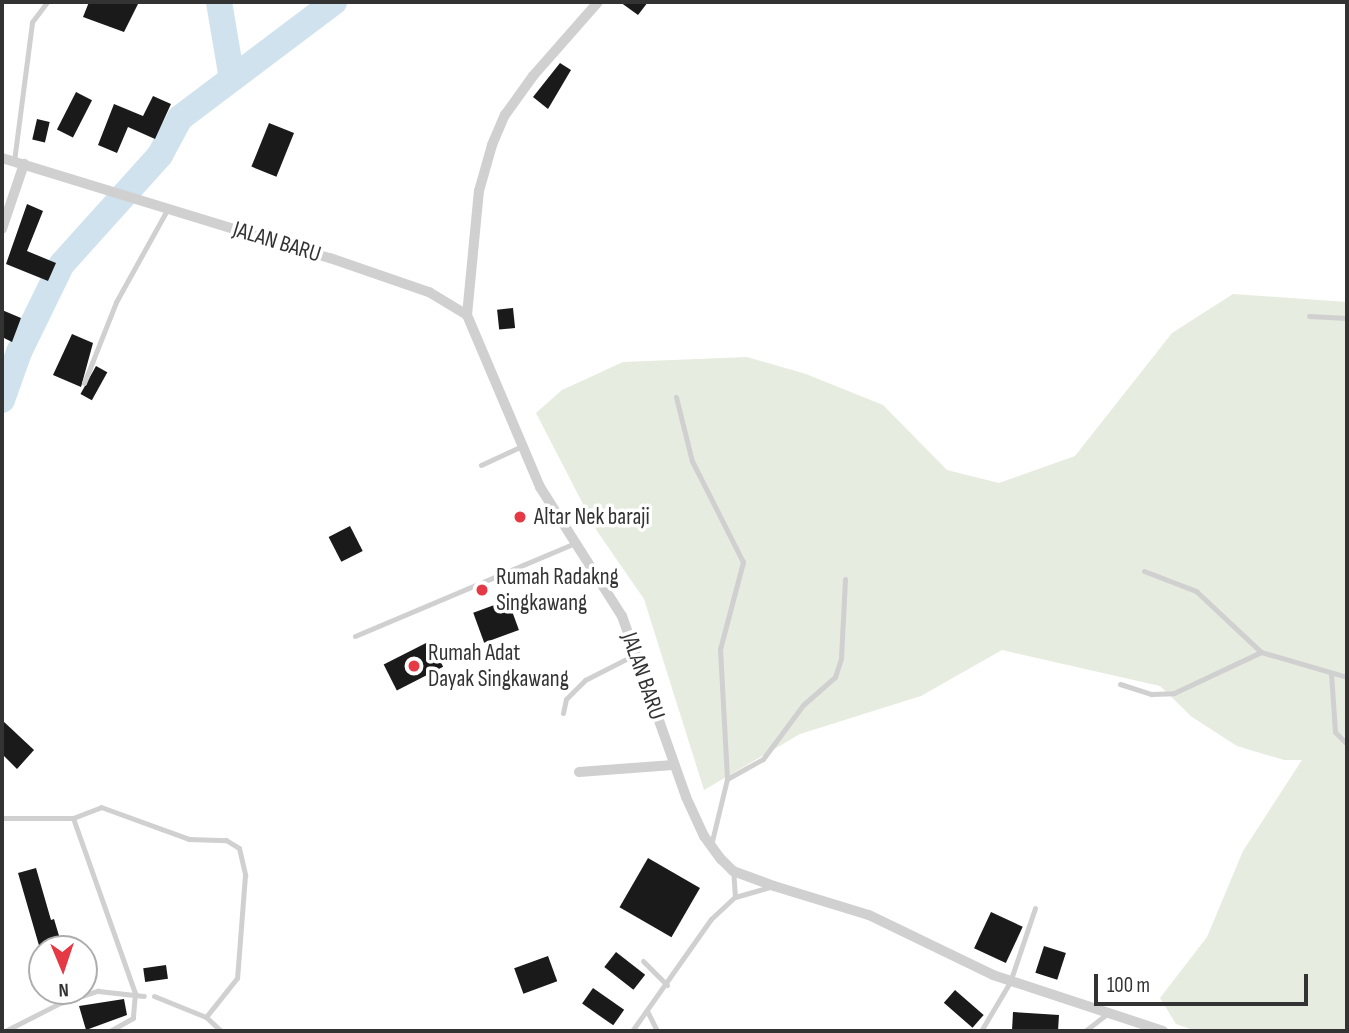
<!DOCTYPE html>
<html>
<head>
<meta charset="utf-8">
<style>
	body { margin:0 }
	#map { position:relative; width:1349px; height:1033px; overflow:hidden; background:#fff; font-family:"Sofia Sans Condensed",sans-serif }
	div>[style] { position:absolute }
	.green>* { inset:0; background:#e6ecdf }
	.river>* { height:26px; margin:-13px; padding:0 13px; transform-origin:13px; border-radius:13px; background:#cfe2ee }
	.building>* { inset:0; background:#1a1a1a; transform-origin:0 0 }
	.service>* { height:5px; margin:-2.5px; padding:0 2.5px; transform-origin:2.5px; border-radius:2.5px; background:#d0d0d0 }
	.minor>* { height:10px; margin:-5px; padding:0 5px; transform-origin:5px; border-radius:5px; background:#d0d0d0 }
	.dots>* { width:19px; height:19px; translate:-50% -50%; box-sizing:border-box; border:4px solid #fff; border-radius:50% }
	span { translate:-50% -50%; white-space:nowrap; text-align:center; line-height:1.15; -webkit-text-stroke:7px #fff; paint-order:stroke }
	.street-label { font-size:23px; color:#333 }
	.poi-label { font-size:23px; color:#333 }
	.left { translate:0 -50%; text-align:left }
	.frame { position:absolute; inset:0; border:4px solid #333; pointer-events:none }
	.north { position:absolute; left:28px; top:935px; width:70px; height:70px; box-sizing:border-box; background:#fff; border:2px solid #adadad; border-radius:50%; rotate:178deg; font-size:19px; font-weight:700; line-height:28px; text-align:center; color:#333 }
	.north::after { content:''; display:block; margin:auto; width:24px; height:32px; background:#e63946; clip-path:polygon(50% 0,100% 100%,50% 72%,0 100%) }
	.scale { position:absolute; left:1094px; top:974px; width:214px; height:32px; box-sizing:border-box; border:4px solid #333; border-top:0; padding-left:9px; font-size:21px; line-height:24px; white-space:nowrap; color:#333; -webkit-text-stroke:5px #fff; paint-order:stroke }
</style>
</head>
<body>
<div id="map">
	<div class="green">
		<i style="clip-path:polygon(1233px 294px,1347px 302px,1347px 1031px,1196px 1031px,1176px 1024px,1160px 998px,1207px 937px,1243px 851px,1302px 760px,1284px 760px,1237px 746px,1192px 717px,1160px 686px,1002px 650px,921px 696px,800px 734px,704px 790px,644px 599px,597px 531px,536px 413px,562px 390px,623px 362px,747px 357px,806px 374px,883px 405px,947px 470px,999px 483px,1075px 456px,1172px 333px)"></i>
	</div>
	<div class="river">
		<i style="left:219px;top:2px;width:72px;rotate:80.4deg"></i>
		<i style="left:2px;top:400px;width:51px;rotate:-70.5deg"></i>
		<i style="left:19px;top:352px;width:98px;rotate:-64deg"></i>
		<i style="left:62px;top:264px;width:147px;rotate:-48deg"></i>
		<i style="left:160px;top:155px;width:42px;rotate:-61.6deg"></i>
		<i style="left:180px;top:118px;width:193px;rotate:-37deg"></i>
	</div>
	<div class="building">
		<i style="clip-path:polygon(89px 2px,139px 2px,124px 32px,83px 17px)"></i>
		<i style="clip-path:polygon(620px 2px,648px 2px,638px 15px)"></i>
		<i style="clip-path:polygon(560px 63px,571px 70px,548px 109px,533px 97px)"></i>
		<i style="left:76px;top:92px;width:18px;height:42px;rotate:27deg"></i>
		<i style="clip-path:polygon(153px 96px,171px 104px,155px 139px,128px 127px,117px 153px,98px 145px,114px 104px,143px 116px)"></i>
		<i style="left:37px;top:119px;width:13px;height:21px;rotate:13deg"></i>
		<i style="left:269px;top:123px;width:27px;height:47px;rotate:22deg"></i>
		<i style="clip-path:polygon(27px 204px,43px 211px,27px 251px,56px 263px,48px 281px,6px 264px)"></i>
		<i style="left:513px;top:308px;width:20px;height:16px;rotate:84deg"></i>
		<i style="clip-path:polygon(2px 310px,21px 318px,12px 342px,2px 337px)"></i>
		<i style="clip-path:polygon(72px 334px,93px 343px,81px 387px,53px 375px)"></i>
		<i style="left:96px;top:366px;width:13px;height:32px;rotate:29deg"></i>
		<i style="left:350px;top:526px;width:28px;height:24px;rotate:63deg"></i>
		<i style="left:508px;top:600px;width:32px;height:37px;rotate:70deg"></i>
		<i style="left:430px;top:641px;width:29px;height:52px;rotate:63deg"></i>
		<i style="clip-path:polygon(2px 720px,34px 750px,17px 769px,2px 754px)"></i>
		<i style="left:648px;top:858px;width:60px;height:57px;rotate:30deg"></i>
		<i style="clip-path:polygon(36px 868px,51px 920px,54px 919px,63px 949px,40px 949px,18px 873px)"></i>
		<i style="left:991px;top:912px;width:35px;height:40px;rotate:25deg"></i>
		<i style="left:1044px;top:946px;width:23px;height:28px;rotate:18deg"></i>
		<i style="left:616px;top:952px;width:37px;height:19px;rotate:38deg"></i>
		<i style="left:548px;top:956px;width:27px;height:36px;rotate:70deg"></i>
		<i style="left:166px;top:965px;width:14px;height:23px;rotate:82deg"></i>
		<i style="left:593px;top:988px;width:38px;height:19px;rotate:35deg"></i>
		<i style="left:955px;top:990px;width:38px;height:17px;rotate:41deg"></i>
		<i style="clip-path:polygon(124px 999px,127px 1015px,86px 1030px,79px 1006px)"></i>
		<i style="clip-path:polygon(1013px 1012px,1059px 1015px,1058px 1031px,1012px 1031px)"></i>
	</div>
	<div class="service">
		<i style="left:14px;top:161px;width:140px;rotate:-82.6deg"></i>
		<i style="left:32px;top:22px;width:25px;rotate:-53deg"></i>
		<i style="left:1309px;top:316px;width:38px;rotate:3deg"></i>
		<i style="left:84px;top:383px;width:87px;rotate:-68.4deg"></i>
		<i style="left:116px;top:302px;width:105px;rotate:-61deg"></i>
		<i style="left:676px;top:397px;width:66px;rotate:76deg"></i>
		<i style="left:692px;top:461px;width:113px;rotate:63.2deg"></i>
		<i style="left:743px;top:562px;width:90px;rotate:104.8deg"></i>
		<i style="left:720px;top:649px;width:130px;rotate:86.9deg"></i>
		<i style="left:727px;top:779px;width:68px;rotate:103.6deg"></i>
		<i style="left:481px;top:465px;width:45px;rotate:-24.9deg"></i>
		<i style="left:1144px;top:571px;width:56px;rotate:21deg"></i>
		<i style="left:1196px;top:591px;width:89px;rotate:43.2deg"></i>
		<i style="left:355px;top:636px;width:239px;rotate:-22.9deg"></i>
		<i style="left:1331px;top:673px;width:59px;rotate:86.1deg"></i>
		<i style="left:1335px;top:732px;width:17px;rotate:45deg"></i>
		<i style="left:1120px;top:684px;width:33px;rotate:18deg"></i>
		<i style="left:1151px;top:694px;width:23px;rotate:-2deg"></i>
		<i style="left:1174px;top:693px;width:96px;rotate:-25.2deg"></i>
		<i style="left:1261px;top:652px;width:90px;rotate:16.2deg"></i>
		<i style="left:563px;top:713px;width:14px;rotate:-78deg"></i>
		<i style="left:566px;top:699px;width:27px;rotate:-45deg"></i>
		<i style="left:585px;top:680px;width:57px;rotate:-27deg"></i>
		<i style="left:727px;top:779px;width:41px;rotate:-29.1deg"></i>
		<i style="left:763px;top:759px;width:67px;rotate:-53.5deg"></i>
		<i style="left:803px;top:705px;width:43px;rotate:-41.2deg"></i>
		<i style="left:835px;top:677px;width:20px;rotate:-72deg"></i>
		<i style="left:841px;top:658px;width:79px;rotate:-87.1deg"></i>
		<i style="left:2px;top:818px;width:71px"></i>
		<i style="left:73px;top:818px;width:30px;rotate:-21deg"></i>
		<i style="left:101px;top:807px;width:94px;rotate:20deg"></i>
		<i style="left:189px;top:839px;width:37px;rotate:2deg"></i>
		<i style="left:226px;top:840px;width:15px;rotate:32deg"></i>
		<i style="left:239px;top:848px;width:28px;rotate:77deg"></i>
		<i style="left:245px;top:875px;width:103px;rotate:94.4deg"></i>
		<i style="left:237px;top:978px;width:50px;rotate:128.5deg"></i>
		<i style="left:73px;top:818px;width:186px;rotate:70.5deg"></i>
		<i style="left:135px;top:993px;width:25px;rotate:95deg"></i>
		<i style="left:133px;top:1018px;width:26px;rotate:151deg"></i>
		<i style="left:735px;top:897px;width:37px;rotate:-16deg"></i>
		<i style="left:643px;top:961px;width:34px;rotate:45deg"></i>
		<i style="left:154px;top:996px;width:56px;rotate:22deg"></i>
		<i style="left:206px;top:1017px;width:21px;rotate:43deg"></i>
		<i style="left:647px;top:1011px;width:22px;rotate:63deg"></i>
		<i style="left:5px;top:1031px;width:62px;rotate:-27deg"></i>
		<i style="left:60px;top:1003px;width:40px;rotate:-18deg"></i>
		<i style="left:98px;top:991px;width:46px;rotate:6.2deg"></i>
		<i style="left:632px;top:1031px;width:137px;rotate:-54.8deg"></i>
		<i style="left:711px;top:919px;width:33px;rotate:-43deg"></i>
		<i style="left:735px;top:897px;width:26px;rotate:-94deg"></i>
		<i style="left:981px;top:1031px;width:57px;rotate:-59.4deg"></i>
		<i style="left:1010px;top:982px;width:78px;rotate:-71.3deg"></i>
		<i style="left:1085px;top:1031px;width:29px;rotate:-38deg"></i>
	</div>
	<div class="minor">
		<i style="left:2px;top:158px;width:343px;rotate:17deg"></i>
		<i style="left:330px;top:258px;width:105px;rotate:19deg"></i>
		<i style="left:429px;top:292px;width:44px;rotate:31.2deg"></i>
		<i style="left:467px;top:315px;width:187px;rotate:67deg"></i>
		<i style="left:540px;top:487px;width:153px;rotate:57.6deg"></i>
		<i style="left:622px;top:616px;width:192px;rotate:70.5deg"></i>
		<i style="left:686px;top:797px;width:43px;rotate:65.2deg"></i>
		<i style="left:704px;top:836px;width:29px;rotate:54deg"></i>
		<i style="left:721px;top:859px;width:17px;rotate:45deg"></i>
		<i style="left:733px;top:871px;width:44px;rotate:20.1deg"></i>
		<i style="left:774px;top:886px;width:99px;rotate:17deg"></i>
		<i style="left:869px;top:915px;width:138px;rotate:25.8deg"></i>
		<i style="left:993px;top:975px;width:179px;rotate:18.2deg"></i>
		<i style="left:2px;top:229px;width:69px;rotate:-71.3deg"></i>
		<i style="left:467px;top:315px;width:125px;rotate:-84.5deg"></i>
		<i style="left:479px;top:191px;width:48px;rotate:-74.2deg"></i>
		<i style="left:492px;top:145px;width:33px;rotate:-67deg"></i>
		<i style="left:505px;top:115px;width:48px;rotate:-54.3deg"></i>
		<i style="left:533px;top:76px;width:98px;rotate:-48.7deg"></i>
		<i style="left:579px;top:772px;width:94px;rotate:-4.3deg"></i>
	</div>
	<div class="dots">
		<i style="left:520px;top:517px;background:#e63946"></i>
		<i style="left:482px;top:590px;background:#e63946"></i>
		<i style="left:414px;top:666px;background:#e63946"></i>
	</div>
	<div class="street-label">
		<span style="left:277px;top:242px;rotate:17deg">JALAN BARU</span>
		<span style="left:643px;top:676px;rotate:71deg">JALAN BARU</span>
	</div>
	<div class="poi-label">
		<span class="left" style="left:534px;top:517px">Altar Nek baraji</span>
		<span class="left" style="left:496px;top:590px">Rumah Radakng<br>Singkawang</span>
		<span class="left" style="left:428px;top:666px">Rumah Adat<br>Dayak Singkawang</span>
	</div>
	<div class="frame"></div>
	<div class="north">N</div>
	<div class="scale">100 m</div>
</div>
</body>
</html>
